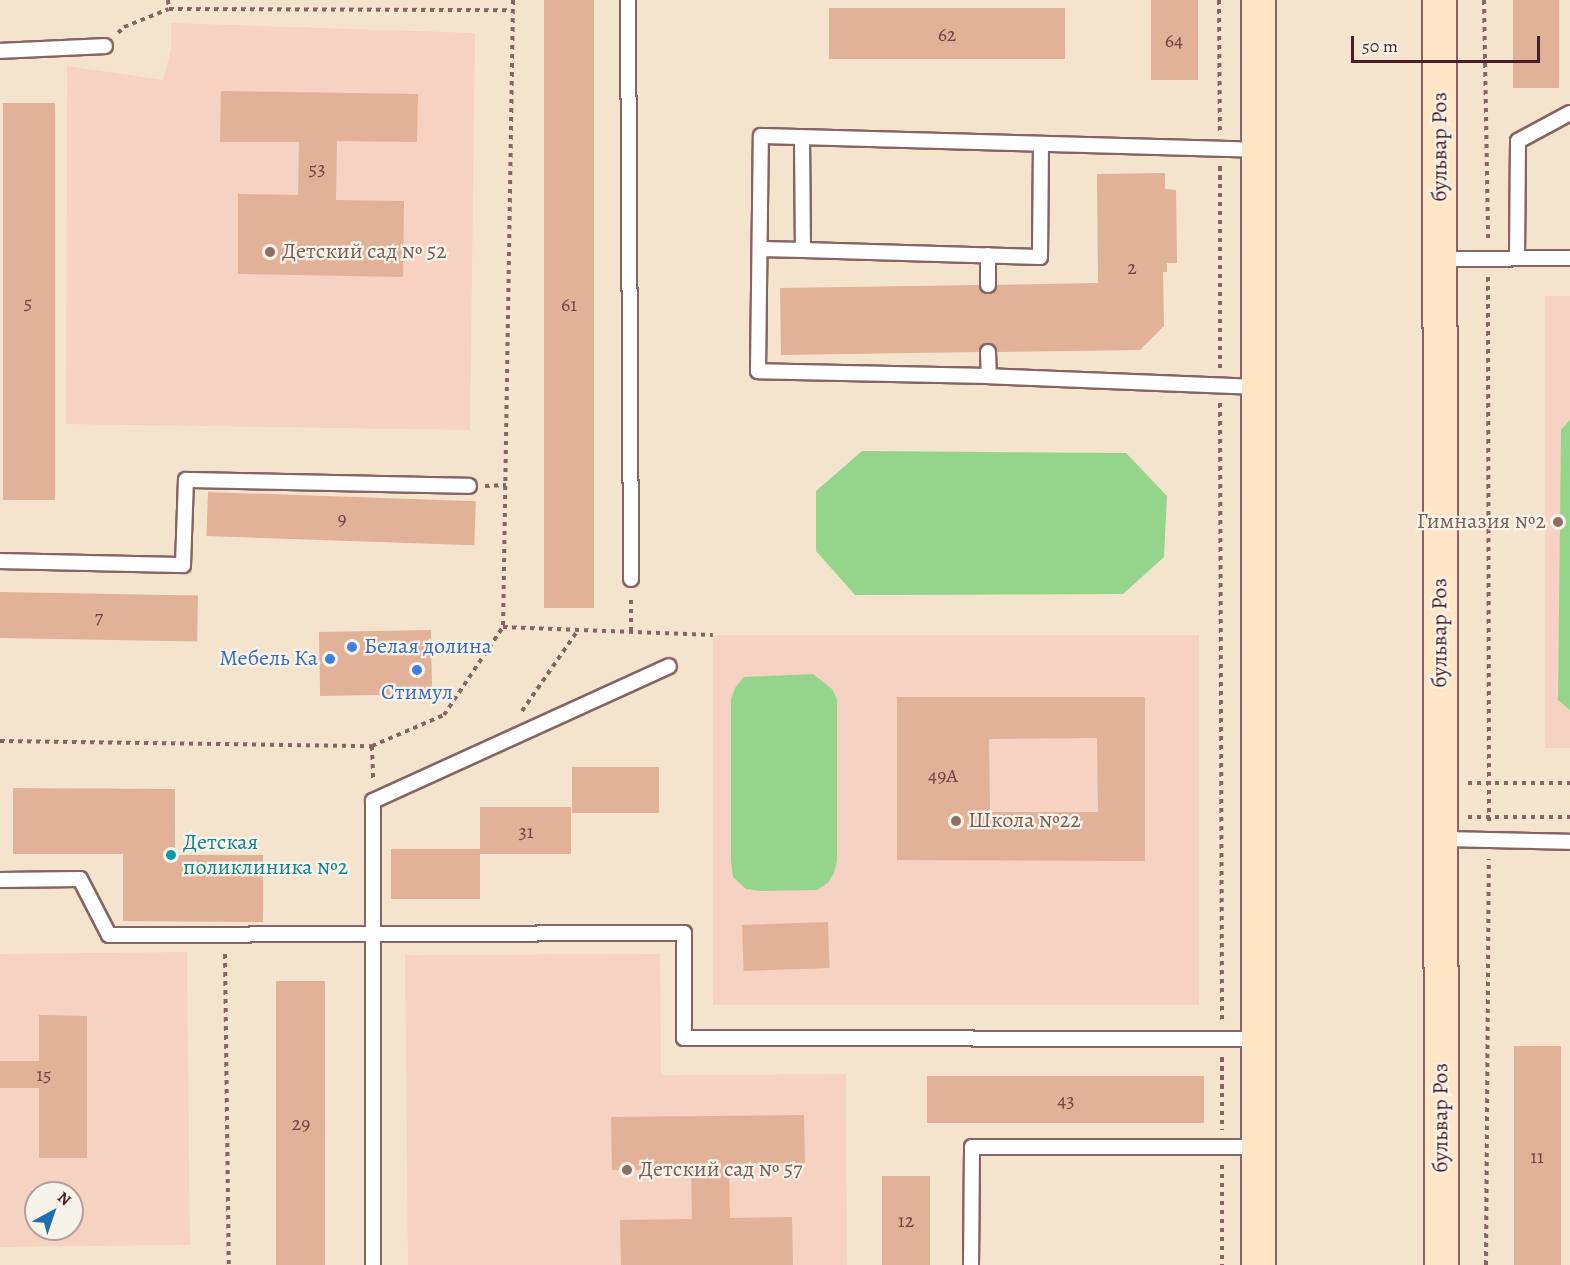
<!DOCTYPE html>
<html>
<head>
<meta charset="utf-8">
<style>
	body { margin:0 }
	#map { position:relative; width:1570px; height:1265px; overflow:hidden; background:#f5e4cd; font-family:Alegreya,serif }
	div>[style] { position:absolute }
	.built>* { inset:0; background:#f6d2c3; transform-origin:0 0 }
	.green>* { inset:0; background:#95d58b }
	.building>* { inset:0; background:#e1b198; transform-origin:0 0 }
	.path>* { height:4px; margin-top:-2px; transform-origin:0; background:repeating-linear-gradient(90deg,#866464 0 4.5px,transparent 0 9px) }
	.roads { filter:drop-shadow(2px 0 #866464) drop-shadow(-2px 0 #866464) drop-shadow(0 2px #866464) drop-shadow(0 -2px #866464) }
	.lane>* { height:14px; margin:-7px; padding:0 7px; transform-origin:7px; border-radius:7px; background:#fff }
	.secondary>* { height:33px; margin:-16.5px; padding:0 16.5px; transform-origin:16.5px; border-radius:16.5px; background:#fde5c5 }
	.dots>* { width:16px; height:16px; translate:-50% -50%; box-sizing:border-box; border:3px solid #f7f3e8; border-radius:50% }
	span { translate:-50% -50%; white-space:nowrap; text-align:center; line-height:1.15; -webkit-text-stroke:4.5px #f7f3e8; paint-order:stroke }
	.number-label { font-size:20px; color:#704446 }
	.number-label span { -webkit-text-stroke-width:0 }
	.street-label { font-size:22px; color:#4a1f2b }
	.education-label { font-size:22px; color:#785e54 }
	.left { translate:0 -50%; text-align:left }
	.right { translate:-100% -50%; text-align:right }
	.shop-label { font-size:22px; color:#366cbe }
	.culture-label { font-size:22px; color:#0d838f }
	.north { position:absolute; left:24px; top:1181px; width:60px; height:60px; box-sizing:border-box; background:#f7f3e8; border:2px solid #b29e9c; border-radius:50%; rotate:40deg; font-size:16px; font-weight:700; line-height:24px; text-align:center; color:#4a1f2b }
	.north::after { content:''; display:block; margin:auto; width:21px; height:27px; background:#1f6fb2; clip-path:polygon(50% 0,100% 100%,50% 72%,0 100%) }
	.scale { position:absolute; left:1351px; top:36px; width:189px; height:27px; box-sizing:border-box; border:3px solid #4a1f2b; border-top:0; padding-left:8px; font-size:18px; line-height:21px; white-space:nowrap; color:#4a1f2b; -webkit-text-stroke:4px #f7f3e8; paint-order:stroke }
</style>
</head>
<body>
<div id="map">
	<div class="built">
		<i style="clip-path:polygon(171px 23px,475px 33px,470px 430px,66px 424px,67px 66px,163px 80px,171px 49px)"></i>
		<i style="left:1545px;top:296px;width:25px;height:452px"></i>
		<i style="left:713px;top:635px;width:486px;height:370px"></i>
		<i style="clip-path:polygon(evenodd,187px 952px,190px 1245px,0 1247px,0 954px,187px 952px,36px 1193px,72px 1193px,72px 1229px,36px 1229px,36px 1193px)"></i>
		<i style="clip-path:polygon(660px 954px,661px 1075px,846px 1074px,847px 1265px,408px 1265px,405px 955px)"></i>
	</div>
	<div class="green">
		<i style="clip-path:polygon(1570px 420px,1570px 710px,1558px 700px,1561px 430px)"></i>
		<i style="clip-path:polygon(862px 451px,1126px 453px,1167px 496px,1164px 557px,1123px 594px,855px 595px,816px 551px,816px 491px)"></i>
		<i style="clip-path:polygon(813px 674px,832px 689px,837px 699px,837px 861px,834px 873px,828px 883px,817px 890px,760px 891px,746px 889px,733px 877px,731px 861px,731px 699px,735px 688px,744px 677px)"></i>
	</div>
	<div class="building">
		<i style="left:544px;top:0;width:50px;height:608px"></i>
		<i style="left:1151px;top:0;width:47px;height:80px"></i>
		<i style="left:1513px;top:0;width:46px;height:88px"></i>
		<i style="left:1065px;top:8px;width:51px;height:236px;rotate:90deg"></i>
		<i style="clip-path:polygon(221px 91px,418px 94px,417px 142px,337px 141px,336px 200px,404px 201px,403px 277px,238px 274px,238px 194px,298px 195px,299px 142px,220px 142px)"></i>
		<i style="left:3px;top:103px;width:52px;height:397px"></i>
		<i style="clip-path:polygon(1165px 173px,1165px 189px,1176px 190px,1177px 263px,1167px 263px,1167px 272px,1163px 272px,1164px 326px,1140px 350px,997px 352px,995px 347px,988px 343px,983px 345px,979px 352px,781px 355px,780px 288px,979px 285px,983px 292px,989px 294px,995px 290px,997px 285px,1098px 283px,1097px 174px)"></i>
		<i style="left:208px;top:492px;width:268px;height:44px;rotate:2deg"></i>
		<i style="left:0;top:592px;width:198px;height:46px;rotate:1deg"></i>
		<i style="left:431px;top:630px;width:64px;height:112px;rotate:89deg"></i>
		<i style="clip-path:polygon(evenodd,897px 697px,1145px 697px,1145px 861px,897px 860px,897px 697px,1097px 738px,1098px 812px,990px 812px,989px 739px,1097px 738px)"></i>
		<i style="left:572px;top:767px;width:87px;height:46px"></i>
		<i style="clip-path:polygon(13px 788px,175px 789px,175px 855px,263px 855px,263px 922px,123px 921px,123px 854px,13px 854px)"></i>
		<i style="left:480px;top:807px;width:91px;height:47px"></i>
		<i style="left:391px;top:849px;width:89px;height:50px"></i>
		<i style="left:828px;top:922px;width:46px;height:86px;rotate:88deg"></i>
		<i style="left:276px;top:981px;width:49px;height:284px"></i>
		<i style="clip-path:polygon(39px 1015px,87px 1016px,87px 1158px,39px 1158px,39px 1088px,0 1088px,0 1061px,39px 1061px)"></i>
		<i style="left:1514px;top:1046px;width:47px;height:219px"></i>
		<i style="left:927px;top:1076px;width:277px;height:47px"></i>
		<i style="clip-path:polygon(804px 1115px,805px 1163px,729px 1164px,730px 1218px,792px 1217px,793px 1265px,621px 1265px,620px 1220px,692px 1219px,691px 1169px,612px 1170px,611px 1117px)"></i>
		<i style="left:882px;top:1176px;width:48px;height:89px"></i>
	</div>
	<div class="path">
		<i style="left:168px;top:0;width:9px;rotate:84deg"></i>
		<i style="left:513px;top:0;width:627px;rotate:90.91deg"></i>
		<i style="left:503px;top:627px;width:210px;rotate:2.2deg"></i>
		<i style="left:1219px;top:0;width:131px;rotate:89.6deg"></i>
		<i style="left:1484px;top:0;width:239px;rotate:89deg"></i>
		<i style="left:118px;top:33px;width:8px;rotate:-45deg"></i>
		<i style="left:124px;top:27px;width:48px;rotate:-21.8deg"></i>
		<i style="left:169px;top:9px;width:344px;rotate:0.2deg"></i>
		<i style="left:1220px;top:166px;width:202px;rotate:90deg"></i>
		<i style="left:1488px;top:277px;width:544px;rotate:89.89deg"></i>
		<i style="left:1220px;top:403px;width:619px;rotate:89.81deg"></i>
		<i style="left:485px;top:486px;width:21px;rotate:-3deg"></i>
		<i style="left:631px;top:631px;width:33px;rotate:-90deg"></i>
		<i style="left:522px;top:711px;width:98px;rotate:-55.3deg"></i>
		<i style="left:0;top:741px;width:372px;rotate:0.8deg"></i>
		<i style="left:372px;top:746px;width:35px;rotate:88deg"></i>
		<i style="left:372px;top:746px;width:78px;rotate:-23.3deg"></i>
		<i style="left:444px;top:715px;width:106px;rotate:-56.2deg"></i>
		<i style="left:1468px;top:783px;width:102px"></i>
		<i style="left:1468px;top:817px;width:102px"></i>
		<i style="left:225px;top:954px;width:311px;rotate:89.3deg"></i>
		<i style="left:1222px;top:1057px;width:73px;rotate:90deg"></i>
		<i style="left:1222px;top:1165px;width:100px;rotate:90deg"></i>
		<i style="left:1486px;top:1265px;width:406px;rotate:-89.6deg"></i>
	</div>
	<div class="roads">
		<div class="lane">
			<i style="left:628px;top:0;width:579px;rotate:89.7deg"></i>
			<i style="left:0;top:51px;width:105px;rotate:-2.7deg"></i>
			<i style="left:802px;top:138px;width:112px;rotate:89.5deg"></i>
			<i style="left:803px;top:250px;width:237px;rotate:1.7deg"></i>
			<i style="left:1040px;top:257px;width:112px;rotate:-89.5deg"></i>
			<i style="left:760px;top:249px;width:43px;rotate:1.3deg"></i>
			<i style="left:1517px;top:257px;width:116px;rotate:-89.5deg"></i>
			<i style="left:1518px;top:141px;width:59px;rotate:-28.3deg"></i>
			<i style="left:1440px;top:259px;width:130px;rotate:-0.4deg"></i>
			<i style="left:988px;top:285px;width:30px;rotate:-90deg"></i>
			<i style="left:988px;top:352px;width:24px;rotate:88deg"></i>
			<i style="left:1258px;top:387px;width:269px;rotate:-177.7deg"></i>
			<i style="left:989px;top:376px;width:231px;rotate:-178.8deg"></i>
			<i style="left:758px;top:371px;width:235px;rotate:-89.3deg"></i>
			<i style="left:761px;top:136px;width:497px;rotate:1.6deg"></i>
			<i style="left:0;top:561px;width:183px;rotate:1.3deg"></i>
			<i style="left:183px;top:565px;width:85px;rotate:-88deg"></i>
			<i style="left:186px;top:480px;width:283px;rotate:1.2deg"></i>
			<i style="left:1441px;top:839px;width:129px;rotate:1.3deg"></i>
			<i style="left:0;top:880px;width:80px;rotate:-0.7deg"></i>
			<i style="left:80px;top:879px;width:63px;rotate:62.6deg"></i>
			<i style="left:109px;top:935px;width:575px;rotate:-0.2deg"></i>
			<i style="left:684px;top:933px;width:105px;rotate:90deg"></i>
			<i style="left:684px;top:1038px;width:574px;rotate:0.1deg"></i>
			<i style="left:373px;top:1265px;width:464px;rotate:-90deg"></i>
			<i style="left:373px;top:801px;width:325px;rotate:-24.5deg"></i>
			<i style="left:971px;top:1265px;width:118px;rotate:-89.5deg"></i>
			<i style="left:972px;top:1147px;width:286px"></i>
		</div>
		<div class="secondary">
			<i style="left:1258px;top:0;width:1265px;rotate:90deg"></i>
			<i style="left:1439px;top:0;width:1265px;rotate:89.91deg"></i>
		</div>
	</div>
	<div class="dots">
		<i style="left:270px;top:252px;background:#8d6e63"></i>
		<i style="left:1558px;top:522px;background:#8d6e63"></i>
		<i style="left:352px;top:647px;background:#3f7fe0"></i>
		<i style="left:330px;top:659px;background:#3f7fe0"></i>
		<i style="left:417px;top:670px;background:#3f7fe0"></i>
		<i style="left:956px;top:821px;background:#8d6e63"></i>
		<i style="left:171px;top:855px;background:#0f9aa8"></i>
		<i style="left:627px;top:1170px;background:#8d6e63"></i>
	</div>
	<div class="number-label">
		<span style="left:947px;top:34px">62</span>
		<span style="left:1174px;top:40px">64</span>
		<span style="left:317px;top:168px">53</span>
		<span style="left:1132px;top:267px">2</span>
		<span style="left:28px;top:302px">5</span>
		<span style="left:569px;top:304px">61</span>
		<span style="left:342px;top:518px">9</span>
		<span style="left:99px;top:616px">7</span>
		<span style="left:943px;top:775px">49А</span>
		<span style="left:526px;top:831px">31</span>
		<span style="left:44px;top:1074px">15</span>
		<span style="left:1066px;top:1100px">43</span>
		<span style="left:301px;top:1123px">29</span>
		<span style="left:1537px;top:1156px">11</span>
		<span style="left:906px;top:1220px">12</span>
	</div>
	<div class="street-label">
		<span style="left:1440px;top:147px;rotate:-90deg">бульвар Роз</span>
		<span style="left:1440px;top:633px;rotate:-90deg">бульвар Роз</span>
		<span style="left:1441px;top:1118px;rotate:-90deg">бульвар Роз</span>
	</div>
	<div class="education-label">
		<span class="left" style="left:282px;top:252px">Детский сад № 52</span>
		<span class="right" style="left:1546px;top:522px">Гимназия №2</span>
		<span class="left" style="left:968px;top:821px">Школа №22</span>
		<span class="left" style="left:639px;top:1170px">Детский сад № 57</span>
	</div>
	<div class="shop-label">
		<span class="left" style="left:364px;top:647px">Белая долина</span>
		<span class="right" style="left:318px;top:659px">Мебель Ка</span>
		<span style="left:417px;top:693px">Стимул</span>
	</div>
	<div class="culture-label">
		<span class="left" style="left:183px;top:855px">Детская<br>поликлиника №2</span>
	</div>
	<div class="north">N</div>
	<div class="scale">50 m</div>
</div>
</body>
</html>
